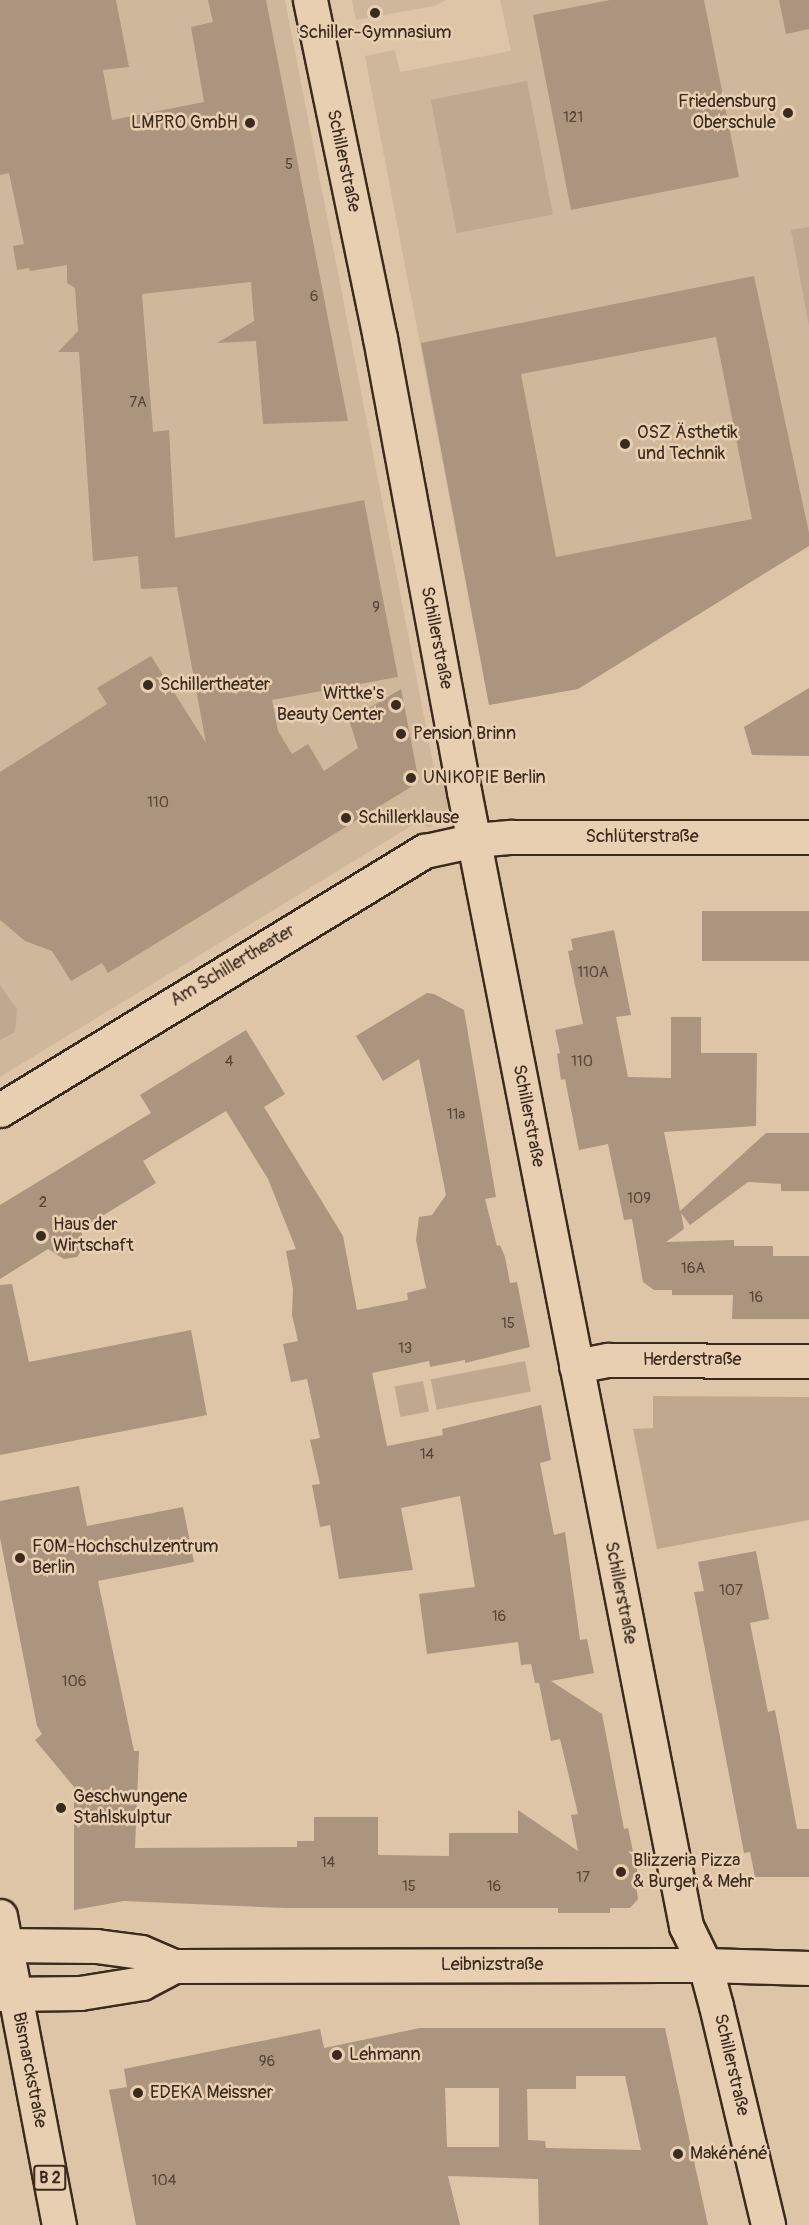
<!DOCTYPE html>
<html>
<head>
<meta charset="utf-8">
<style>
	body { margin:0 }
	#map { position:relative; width:809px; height:2225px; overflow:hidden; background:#dec5a8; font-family:Pangolin,sans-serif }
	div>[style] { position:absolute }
	.built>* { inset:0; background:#cfb79b }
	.green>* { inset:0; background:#c0a88f; transform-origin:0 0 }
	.building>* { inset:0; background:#ab957e; transform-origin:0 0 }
	.roads { filter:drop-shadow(2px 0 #3b2a1e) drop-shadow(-2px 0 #3b2a1e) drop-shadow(0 2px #3b2a1e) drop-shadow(0 -2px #3b2a1e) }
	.minor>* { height:33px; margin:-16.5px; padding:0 16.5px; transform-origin:16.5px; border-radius:16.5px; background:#e9cfb1 }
	.tertiary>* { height:33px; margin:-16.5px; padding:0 16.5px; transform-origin:16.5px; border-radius:16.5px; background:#e9cfb1 }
	.primary>* { height:33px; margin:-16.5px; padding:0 16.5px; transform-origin:16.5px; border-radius:16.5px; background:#e9cfb1 }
	.dots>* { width:16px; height:16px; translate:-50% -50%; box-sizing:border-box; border:3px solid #e9cfb1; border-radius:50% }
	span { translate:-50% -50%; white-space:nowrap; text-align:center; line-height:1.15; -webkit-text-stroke:5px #e9cfb1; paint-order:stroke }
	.number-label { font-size:15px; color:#574536 }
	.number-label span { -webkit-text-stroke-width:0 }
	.shield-label span { padding:2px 4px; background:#e9cfb1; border:2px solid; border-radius:4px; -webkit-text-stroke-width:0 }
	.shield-label { font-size:16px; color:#3b2a1e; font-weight:700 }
	.poi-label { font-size:18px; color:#3b2a1e }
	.right { translate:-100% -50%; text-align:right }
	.left { translate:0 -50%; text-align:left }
	.street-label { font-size:18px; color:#3b2a1e }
</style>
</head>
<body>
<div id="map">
	<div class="built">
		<i style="clip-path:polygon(0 0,285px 0,435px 773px,445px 775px,449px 802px,445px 816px,437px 824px,427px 828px,421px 820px,0 1077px)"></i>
		<i style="clip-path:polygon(352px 0,446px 0,434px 6px,356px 20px)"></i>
		<i style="clip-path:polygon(500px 0,809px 0,809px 546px,578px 689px,489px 705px,365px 56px,395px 50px,400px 72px,511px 51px)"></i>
	</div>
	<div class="green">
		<i style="left:527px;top:81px;width:136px;height:98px;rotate:79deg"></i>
		<i style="clip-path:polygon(809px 227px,809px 326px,791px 230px)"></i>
		<i style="clip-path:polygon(0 985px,17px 1009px,15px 1032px,0 1040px)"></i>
		<i style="left:525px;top:1361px;width:31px;height:96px;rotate:79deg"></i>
		<i style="left:423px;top:1381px;width:31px;height:29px;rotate:79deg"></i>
		<i style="clip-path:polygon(653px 1396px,809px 1397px,809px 1520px,657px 1549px,633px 1429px,653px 1428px)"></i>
	</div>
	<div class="building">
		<i style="clip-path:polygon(0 0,116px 0,129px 67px,103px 70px,112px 120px,204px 102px,191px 27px,213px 22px,208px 0,266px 0,348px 421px,263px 424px,256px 341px,217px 343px,254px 321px,251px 282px,142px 294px,153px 432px,169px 430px,175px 538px,364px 500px,398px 677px,272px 700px,278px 731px,292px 754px,308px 744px,324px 771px,358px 748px,349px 720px,401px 689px,419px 782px,108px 973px,102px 963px,71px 981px,52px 951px,25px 941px,0 920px,0 772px,107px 704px,97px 688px,151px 656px,206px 743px,177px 587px,141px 589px,138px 556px,93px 561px,79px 352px,58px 352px,78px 331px,75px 288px,67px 283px,67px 265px,30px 271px,29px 268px,17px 270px,13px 246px,24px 244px,9px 173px,0 175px)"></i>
		<i style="clip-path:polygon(610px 0,704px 0,739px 177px,571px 210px,533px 15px)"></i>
		<i style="clip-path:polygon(779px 0,809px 0,809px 29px,786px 34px)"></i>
		<i style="clip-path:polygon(evenodd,754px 276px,809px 533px,809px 546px,578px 689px,489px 705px,421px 343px,754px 276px,716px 337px,752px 519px,556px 557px,521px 374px,716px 337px)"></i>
		<i style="clip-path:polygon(809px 688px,809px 756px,752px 755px,744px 727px)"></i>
		<i style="left:702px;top:911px;width:107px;height:50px"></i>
		<i style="clip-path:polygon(614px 930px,631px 1015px,616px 1017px,628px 1077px,671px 1078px,671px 1017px,701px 1017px,701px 1053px,757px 1053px,756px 1126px,664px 1132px,680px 1211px,766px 1133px,809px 1133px,809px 1191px,781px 1191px,781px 1184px,748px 1182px,690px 1225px,681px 1213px,684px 1229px,666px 1242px,734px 1240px,734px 1246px,773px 1246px,773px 1256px,809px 1256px,809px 1319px,732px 1319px,733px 1295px,672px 1295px,672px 1290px,654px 1290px,643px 1282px,632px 1219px,624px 1220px,608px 1144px,579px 1150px,565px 1079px,561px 1080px,557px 1054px,560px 1053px,555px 1030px,583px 1024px,568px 951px,573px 950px,571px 939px)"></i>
		<i style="clip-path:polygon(427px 993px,434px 994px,464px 1010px,496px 1197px,485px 1199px,497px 1246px,500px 1245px,505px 1257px,510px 1283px,517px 1282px,530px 1347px,465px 1363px,465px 1360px,430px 1367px,429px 1361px,372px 1373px,387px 1446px,443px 1435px,442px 1429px,541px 1405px,551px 1460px,540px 1463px,554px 1535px,565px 1532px,580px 1640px,587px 1639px,594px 1673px,551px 1681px,602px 1714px,624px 1829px,628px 1828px,639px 1879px,635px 1880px,638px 1899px,630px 1908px,610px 1908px,610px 1913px,558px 1913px,558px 1908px,285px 1908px,124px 1901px,74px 1910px,74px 1787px,35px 1740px,42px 1734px,37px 1726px,0 1538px,0 1501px,79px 1486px,87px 1526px,183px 1507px,194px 1562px,98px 1581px,134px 1751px,139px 1751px,135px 1848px,297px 1847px,297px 1841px,314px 1841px,314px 1817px,378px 1817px,378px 1855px,449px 1856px,449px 1833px,518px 1833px,518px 1810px,578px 1851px,571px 1815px,578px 1814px,560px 1739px,551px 1741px,539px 1683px,535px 1683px,531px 1664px,521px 1665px,518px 1642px,427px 1654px,419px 1594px,475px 1587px,460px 1496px,401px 1508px,413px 1570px,339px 1579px,330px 1525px,320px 1527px,312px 1485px,320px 1484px,310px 1440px,320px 1438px,307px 1379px,291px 1382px,283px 1344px,298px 1341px,292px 1315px,293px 1289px,286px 1251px,296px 1249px,268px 1179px,226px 1111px,143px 1161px,156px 1183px,81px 1229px,84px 1246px,77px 1257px,64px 1259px,48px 1249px,0 1279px,0 1205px,151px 1113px,140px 1095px,246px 1030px,285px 1094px,264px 1107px,343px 1236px,357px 1310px,408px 1300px,407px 1293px,426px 1288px,416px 1240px,419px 1217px,432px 1215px,446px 1195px,419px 1059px,383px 1081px,356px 1036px)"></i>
		<i style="clip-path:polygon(12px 1284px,29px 1362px,191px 1330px,207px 1415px,0 1455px,0 1285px)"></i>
		<i style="clip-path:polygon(756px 1551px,769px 1619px,750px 1623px,768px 1712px,775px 1710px,797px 1829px,809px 1829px,809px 1877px,755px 1877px,750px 1852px,744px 1853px,694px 1592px,704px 1591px,698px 1562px)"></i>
		<i style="clip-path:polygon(evenodd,420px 2028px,665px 2028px,708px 2225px,539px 2225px,538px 2179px,448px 2176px,460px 2225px,136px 2225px,109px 2090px,127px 2087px,124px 2069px,320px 2029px,324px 2048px,420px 2028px,576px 2076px,625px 2076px,641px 2150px,546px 2148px,545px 2141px,528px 2140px,527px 2089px,576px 2089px,576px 2076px,420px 2028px,445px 2088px,499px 2088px,499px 2147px,447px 2147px,445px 2088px)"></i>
	</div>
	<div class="roads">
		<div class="minor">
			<i style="left:310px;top:0;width:345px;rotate:78.3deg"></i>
			<i style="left:380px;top:338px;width:461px;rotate:79.5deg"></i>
			<i style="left:464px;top:791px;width:1157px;rotate:78.93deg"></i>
			<i style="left:686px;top:1926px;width:43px;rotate:64deg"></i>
			<i style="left:705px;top:1965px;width:42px;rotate:75deg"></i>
			<i style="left:716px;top:2006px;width:225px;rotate:76.6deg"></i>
			<i style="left:0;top:1110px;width:498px;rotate:-31.4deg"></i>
			<i style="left:425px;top:851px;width:51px;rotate:-12.4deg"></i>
			<i style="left:475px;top:840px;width:37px;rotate:-5deg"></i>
			<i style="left:512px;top:837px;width:297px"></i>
			<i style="left:576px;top:1366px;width:33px;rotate:-11deg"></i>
			<i style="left:608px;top:1360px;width:201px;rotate:0.3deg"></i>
		</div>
		<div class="tertiary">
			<i style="left:0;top:1945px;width:96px;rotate:0.6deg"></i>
			<i style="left:96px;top:1946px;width:45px;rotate:7.6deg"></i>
			<i style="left:141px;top:1952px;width:36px;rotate:23deg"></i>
			<i style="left:174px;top:1966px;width:531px;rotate:-0.11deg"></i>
			<i style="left:705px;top:1965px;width:104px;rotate:1.7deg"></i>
			<i style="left:0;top:1994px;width:80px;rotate:-0.7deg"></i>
			<i style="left:80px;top:1993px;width:63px;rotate:-9.2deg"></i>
			<i style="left:142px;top:1983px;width:36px;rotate:-28deg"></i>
		</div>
		<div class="primary">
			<i style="left:0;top:1916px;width:315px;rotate:79.2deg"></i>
		</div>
	</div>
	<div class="dots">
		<i style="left:375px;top:13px;background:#3b2a1e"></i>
		<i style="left:788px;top:113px;background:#3b2a1e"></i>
		<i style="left:250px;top:123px;background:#3b2a1e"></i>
		<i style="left:625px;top:444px;background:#3b2a1e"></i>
		<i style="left:148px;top:685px;background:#3b2a1e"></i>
		<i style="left:396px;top:705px;background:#3b2a1e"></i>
		<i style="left:401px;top:734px;background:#3b2a1e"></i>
		<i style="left:411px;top:778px;background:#3b2a1e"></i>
		<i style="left:346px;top:818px;background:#3b2a1e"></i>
		<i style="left:41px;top:1236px;background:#3b2a1e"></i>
		<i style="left:20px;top:1558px;background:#3b2a1e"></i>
		<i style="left:61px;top:1808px;background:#3b2a1e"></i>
		<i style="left:621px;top:1872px;background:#3b2a1e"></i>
		<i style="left:337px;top:2055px;background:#3b2a1e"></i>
		<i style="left:138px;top:2093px;background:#3b2a1e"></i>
		<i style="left:678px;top:2154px;background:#3b2a1e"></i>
	</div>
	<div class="number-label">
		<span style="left:573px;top:118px">121</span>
		<span style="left:289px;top:165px">5</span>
		<span style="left:314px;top:297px">6</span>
		<span style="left:138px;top:403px">7A</span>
		<span style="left:376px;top:608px">9</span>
		<span style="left:158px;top:803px">110</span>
		<span style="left:593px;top:973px">110A</span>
		<span style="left:229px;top:1062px">4</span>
		<span style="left:582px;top:1062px">110</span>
		<span style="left:456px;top:1115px">11a</span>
		<span style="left:639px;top:1199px">109</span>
		<span style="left:43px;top:1203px">2</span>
		<span style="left:693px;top:1269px">16A</span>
		<span style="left:756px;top:1298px">16</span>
		<span style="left:508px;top:1324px">15</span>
		<span style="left:405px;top:1349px">13</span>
		<span style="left:427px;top:1455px">14</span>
		<span style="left:731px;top:1591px">107</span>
		<span style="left:499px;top:1617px">16</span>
		<span style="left:74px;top:1682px">106</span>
		<span style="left:328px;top:1863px">14</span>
		<span style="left:583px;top:1878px">17</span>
		<span style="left:409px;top:1887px">15</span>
		<span style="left:494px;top:1887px">16</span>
		<span style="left:267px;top:2062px">96</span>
		<span style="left:164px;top:2181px">104</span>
	</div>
	<div class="shield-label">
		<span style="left:50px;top:2178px">B 2</span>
	</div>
	<div class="poi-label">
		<span style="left:375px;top:33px">Schiller-Gymnasium</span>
		<span class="right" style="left:776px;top:113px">Friedensburg<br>Oberschule</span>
		<span class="right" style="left:238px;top:123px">LMPRO GmbH</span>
		<span class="left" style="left:637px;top:444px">OSZ Ästhetik<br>und Technik</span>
		<span class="left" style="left:160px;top:685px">Schillertheater</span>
		<span class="right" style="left:384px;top:705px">Wittke's<br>Beauty Center</span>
		<span class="left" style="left:413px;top:734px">Pension Brinn</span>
		<span class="left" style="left:423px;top:778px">UNIKOPIE Berlin</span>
		<span class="left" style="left:358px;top:818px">Schillerklause</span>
		<span class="left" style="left:53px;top:1236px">Haus der<br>Wirtschaft</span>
		<span class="left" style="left:32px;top:1558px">FOM-Hochschulzentrum<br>Berlin</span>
		<span class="left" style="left:73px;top:1808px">Geschwungene<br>Stahlskulptur</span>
		<span class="left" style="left:633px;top:1872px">Blizzeria Pizza<br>&amp; Burger &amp; Mehr</span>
		<span class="left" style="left:349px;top:2055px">Lehmann</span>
		<span class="left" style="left:150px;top:2093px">EDEKA Meissner</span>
		<span class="left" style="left:690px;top:2154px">Makénéné</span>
	</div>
	<div class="street-label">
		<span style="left:343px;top:161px;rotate:78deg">Schillerstraße</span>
		<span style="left:436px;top:638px;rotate:79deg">Schillerstraße</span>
		<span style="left:642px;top:837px">Schlüterstraße</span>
		<span style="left:233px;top:966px;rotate:-31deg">Am Schillertheater</span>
		<span style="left:528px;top:1116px;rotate:79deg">Schillerstraße</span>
		<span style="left:692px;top:1360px">Herderstraße</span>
		<span style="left:620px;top:1593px;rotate:79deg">Schillerstraße</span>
		<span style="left:492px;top:1965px">Leibnizstraße</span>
		<span style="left:731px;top:2065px;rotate:77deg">Schillerstraße</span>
		<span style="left:29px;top:2070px;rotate:79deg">Bismarckstraße</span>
	</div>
</div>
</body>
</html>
